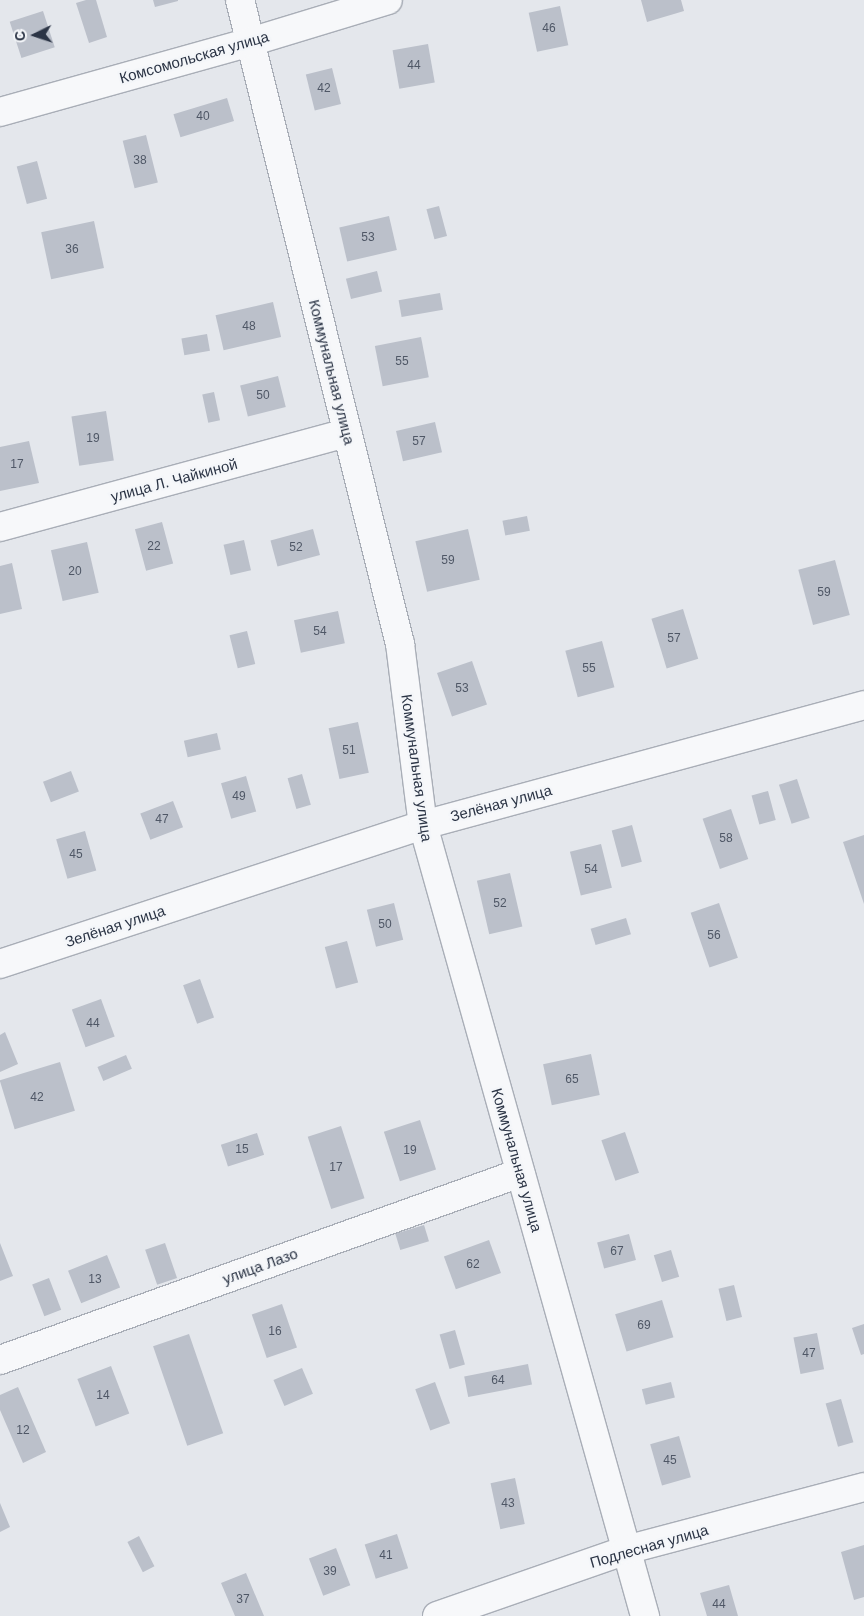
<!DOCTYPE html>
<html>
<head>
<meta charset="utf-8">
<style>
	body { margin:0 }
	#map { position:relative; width:864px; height:1616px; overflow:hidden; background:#e4e7ec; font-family:Helvetica,sans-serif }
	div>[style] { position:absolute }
	.building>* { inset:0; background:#bbc0ca; transform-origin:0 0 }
	.roads { filter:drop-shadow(1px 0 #a9aeb7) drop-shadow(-1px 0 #a9aeb7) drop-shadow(0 1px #a9aeb7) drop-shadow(0 -1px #a9aeb7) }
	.street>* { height:28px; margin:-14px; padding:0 14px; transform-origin:14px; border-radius:14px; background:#f7f8fa }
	span { translate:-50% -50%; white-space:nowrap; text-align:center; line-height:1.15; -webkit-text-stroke:4.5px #f4f6f9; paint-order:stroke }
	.number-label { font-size:12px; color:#4f5766 }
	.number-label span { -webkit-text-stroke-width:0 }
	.street-label { font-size:15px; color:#2b3445 }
	.north { position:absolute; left:10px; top:10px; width:50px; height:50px; -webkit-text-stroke:4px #f4f6f9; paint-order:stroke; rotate:266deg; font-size:14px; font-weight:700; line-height:20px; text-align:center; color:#2b3445 }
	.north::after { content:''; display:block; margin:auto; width:18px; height:22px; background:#2b3445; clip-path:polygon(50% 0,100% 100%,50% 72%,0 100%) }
</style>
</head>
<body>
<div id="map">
	<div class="building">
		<i style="clip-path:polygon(86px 0,96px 0,107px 37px,89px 43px,76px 3px)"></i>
		<i style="clip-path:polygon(153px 0,178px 0,178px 1px,155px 7px)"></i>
		<i style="clip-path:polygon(641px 0,681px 0,684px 11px,647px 22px)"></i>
		<i style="left:560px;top:6px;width:40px;height:32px;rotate:78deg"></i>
		<i style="left:43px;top:11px;width:38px;height:35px;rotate:72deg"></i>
		<i style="left:428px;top:44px;width:39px;height:36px;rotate:80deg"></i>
		<i style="left:332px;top:68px;width:37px;height:27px;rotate:76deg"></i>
		<i style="left:227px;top:98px;width:24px;height:56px;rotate:73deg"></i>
		<i style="left:146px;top:135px;width:49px;height:24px;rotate:76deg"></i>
		<i style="left:37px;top:161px;width:39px;height:21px;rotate:75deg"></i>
		<i style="left:439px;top:206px;width:31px;height:13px;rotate:75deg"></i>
		<i style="left:389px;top:216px;width:35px;height:51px;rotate:77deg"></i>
		<i style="left:94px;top:221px;width:48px;height:54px;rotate:78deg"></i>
		<i style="left:377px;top:271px;width:21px;height:32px;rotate:76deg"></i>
		<i style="left:440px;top:293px;width:17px;height:42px;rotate:80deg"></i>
		<i style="left:273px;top:302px;width:36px;height:59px;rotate:77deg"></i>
		<i style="left:207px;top:334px;width:17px;height:26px;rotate:80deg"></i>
		<i style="left:421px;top:337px;width:41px;height:47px;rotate:79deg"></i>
		<i style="left:278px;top:376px;width:32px;height:39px;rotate:76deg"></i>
		<i style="left:214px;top:392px;width:29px;height:12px;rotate:78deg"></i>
		<i style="left:106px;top:411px;width:50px;height:35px;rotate:81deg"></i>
		<i style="left:435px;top:422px;width:31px;height:40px;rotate:77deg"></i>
		<i style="clip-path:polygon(29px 441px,39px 483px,0 491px,0 447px)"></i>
		<i style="left:527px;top:516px;width:15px;height:25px;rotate:79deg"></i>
		<i style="left:162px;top:522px;width:43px;height:28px;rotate:75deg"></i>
		<i style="left:313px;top:529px;width:27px;height:44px;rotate:75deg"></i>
		<i style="left:468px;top:529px;width:52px;height:54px;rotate:77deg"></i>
		<i style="left:244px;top:540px;width:31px;height:21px;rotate:77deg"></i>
		<i style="left:87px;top:542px;width:52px;height:37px;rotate:77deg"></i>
		<i style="left:835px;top:560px;width:57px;height:38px;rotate:75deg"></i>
		<i style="clip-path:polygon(12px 563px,22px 609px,0 614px,0 566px)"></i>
		<i style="left:683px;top:609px;width:52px;height:33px;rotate:73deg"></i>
		<i style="left:338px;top:611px;width:33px;height:45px;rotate:78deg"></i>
		<i style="left:247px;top:631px;width:34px;height:18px;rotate:76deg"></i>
		<i style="left:602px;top:641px;width:48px;height:38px;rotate:75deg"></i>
		<i style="left:472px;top:661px;width:46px;height:37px;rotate:71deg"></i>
		<i style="left:358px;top:722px;width:52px;height:30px;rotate:78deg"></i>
		<i style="left:217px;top:733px;width:17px;height:34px;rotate:77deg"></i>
		<i style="left:71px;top:771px;width:22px;height:30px;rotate:69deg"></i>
		<i style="left:302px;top:774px;width:32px;height:15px;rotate:74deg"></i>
		<i style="left:246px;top:776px;width:37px;height:26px;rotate:74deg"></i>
		<i style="left:797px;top:779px;width:41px;height:19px;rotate:72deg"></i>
		<i style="left:768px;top:791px;width:30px;height:17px;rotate:75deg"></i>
		<i style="left:173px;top:801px;width:28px;height:35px;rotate:69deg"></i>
		<i style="left:731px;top:809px;width:53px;height:30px;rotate:71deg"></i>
		<i style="left:632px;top:825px;width:38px;height:21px;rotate:75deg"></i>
		<i style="left:85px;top:831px;width:41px;height:30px;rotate:74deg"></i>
		<i style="clip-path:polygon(864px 835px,864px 904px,843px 842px)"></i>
		<i style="left:601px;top:844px;width:45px;height:32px;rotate:76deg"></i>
		<i style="left:510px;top:873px;width:55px;height:34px;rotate:77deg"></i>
		<i style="left:394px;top:903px;width:38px;height:28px;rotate:76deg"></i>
		<i style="left:719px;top:903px;width:58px;height:30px;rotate:71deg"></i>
		<i style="left:626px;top:918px;width:17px;height:37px;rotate:73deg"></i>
		<i style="left:347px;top:941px;width:43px;height:23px;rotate:75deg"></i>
		<i style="left:200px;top:979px;width:41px;height:18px;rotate:70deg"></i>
		<i style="left:101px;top:999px;width:40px;height:31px;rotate:70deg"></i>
		<i style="clip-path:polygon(5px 1032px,18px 1064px,0 1072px,0 1035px)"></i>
		<i style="left:591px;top:1054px;width:42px;height:49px;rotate:78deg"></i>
		<i style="left:126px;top:1055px;width:15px;height:31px;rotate:67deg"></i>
		<i style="left:60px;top:1062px;width:51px;height:63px;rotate:73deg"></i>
		<i style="left:420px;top:1120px;width:52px;height:38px;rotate:72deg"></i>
		<i style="left:341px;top:1126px;width:76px;height:35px;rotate:72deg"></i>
		<i style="left:625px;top:1132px;width:43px;height:25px;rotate:71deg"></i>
		<i style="left:257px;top:1133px;width:23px;height:38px;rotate:72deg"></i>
		<i style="left:424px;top:1225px;width:17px;height:30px;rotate:73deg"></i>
		<i style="left:629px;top:1234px;width:27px;height:33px;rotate:75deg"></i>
		<i style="left:489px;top:1240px;width:35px;height:48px;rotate:70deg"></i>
		<i style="clip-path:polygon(0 1243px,13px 1276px,0 1281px)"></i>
		<i style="left:165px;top:1243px;width:37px;height:21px;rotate:71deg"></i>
		<i style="left:671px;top:1250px;width:28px;height:18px;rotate:73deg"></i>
		<i style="left:107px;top:1255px;width:35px;height:42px;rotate:68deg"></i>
		<i style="left:49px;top:1278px;width:34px;height:18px;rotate:69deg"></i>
		<i style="left:734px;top:1285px;width:33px;height:16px;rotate:76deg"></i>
		<i style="left:662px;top:1300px;width:39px;height:49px;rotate:73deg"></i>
		<i style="left:282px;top:1304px;width:46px;height:32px;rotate:71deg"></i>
		<i style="clip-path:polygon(864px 1324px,864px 1354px,861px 1355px,852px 1328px)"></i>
		<i style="left:455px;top:1330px;width:36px;height:16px;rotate:74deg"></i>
		<i style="left:817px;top:1333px;width:37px;height:24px;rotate:79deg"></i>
		<i style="left:189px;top:1334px;width:105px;height:38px;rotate:71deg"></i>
		<i style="left:528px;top:1364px;width:21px;height:65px;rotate:79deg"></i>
		<i style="left:111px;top:1366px;width:51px;height:36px;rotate:69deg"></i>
		<i style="left:302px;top:1368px;width:28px;height:31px;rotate:67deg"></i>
		<i style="left:435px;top:1382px;width:44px;height:21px;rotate:70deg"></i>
		<i style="left:671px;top:1382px;width:16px;height:30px;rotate:76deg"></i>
		<i style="clip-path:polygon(18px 1387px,46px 1452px,23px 1463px,0 1410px,0 1395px)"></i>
		<i style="left:841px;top:1399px;width:45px;height:16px;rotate:74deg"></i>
		<i style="left:679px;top:1436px;width:43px;height:30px;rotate:74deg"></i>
		<i style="left:515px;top:1478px;width:47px;height:25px;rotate:78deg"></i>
		<i style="clip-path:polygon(0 1503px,10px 1527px,0 1532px)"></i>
		<i style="left:397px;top:1534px;width:36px;height:34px;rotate:72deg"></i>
		<i style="left:139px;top:1536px;width:34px;height:13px;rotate:63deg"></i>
		<i style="clip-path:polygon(864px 1545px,864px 1597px,854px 1600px,841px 1552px)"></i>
		<i style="left:336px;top:1548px;width:40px;height:29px;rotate:69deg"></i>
		<i style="clip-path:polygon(246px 1573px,264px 1616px,235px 1616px,221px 1583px)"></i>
		<i style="clip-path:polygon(729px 1585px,738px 1616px,707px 1616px,700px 1593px)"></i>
	</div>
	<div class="roads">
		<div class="street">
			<i style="left:240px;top:0;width:664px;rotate:76.05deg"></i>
			<i style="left:400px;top:644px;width:182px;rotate:82.8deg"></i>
			<i style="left:423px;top:825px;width:822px;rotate:74.32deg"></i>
			<i style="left:0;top:112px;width:260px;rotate:-15.6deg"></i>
			<i style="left:250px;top:42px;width:144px;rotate:-16.9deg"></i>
			<i style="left:0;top:527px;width:360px;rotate:-15.2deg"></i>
			<i style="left:0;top:964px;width:445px;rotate:-18.2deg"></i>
			<i style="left:423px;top:825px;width:457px;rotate:-15.2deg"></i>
			<i style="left:0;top:1360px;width:553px;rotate:-19.78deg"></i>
			<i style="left:437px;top:1616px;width:200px;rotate:-19.2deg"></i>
			<i style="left:626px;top:1550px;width:246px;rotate:-14.8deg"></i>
		</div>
	</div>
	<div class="number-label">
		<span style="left:549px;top:29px">46</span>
		<span style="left:414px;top:66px">44</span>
		<span style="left:324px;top:89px">42</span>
		<span style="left:203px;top:117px">40</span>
		<span style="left:140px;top:161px">38</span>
		<span style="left:368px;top:238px">53</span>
		<span style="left:72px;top:250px">36</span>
		<span style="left:249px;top:327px">48</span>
		<span style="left:402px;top:362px">55</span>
		<span style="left:263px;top:396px">50</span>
		<span style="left:93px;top:439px">19</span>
		<span style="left:419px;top:442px">57</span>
		<span style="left:17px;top:465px">17</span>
		<span style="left:154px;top:547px">22</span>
		<span style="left:296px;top:548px">52</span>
		<span style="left:448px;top:561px">59</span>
		<span style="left:75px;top:572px">20</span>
		<span style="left:824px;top:593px">59</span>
		<span style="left:320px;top:632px">54</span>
		<span style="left:674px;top:639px">57</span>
		<span style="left:589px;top:669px">55</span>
		<span style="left:462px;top:689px">53</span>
		<span style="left:349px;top:751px">51</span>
		<span style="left:239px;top:797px">49</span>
		<span style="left:162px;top:820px">47</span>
		<span style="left:726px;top:839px">58</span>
		<span style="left:76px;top:855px">45</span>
		<span style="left:591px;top:870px">54</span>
		<span style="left:500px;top:904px">52</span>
		<span style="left:385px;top:925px">50</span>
		<span style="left:714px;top:936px">56</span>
		<span style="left:93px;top:1024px">44</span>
		<span style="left:572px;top:1080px">65</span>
		<span style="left:37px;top:1098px">42</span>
		<span style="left:242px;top:1150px">15</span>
		<span style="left:410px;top:1151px">19</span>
		<span style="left:336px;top:1168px">17</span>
		<span style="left:617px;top:1252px">67</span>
		<span style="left:473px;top:1265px">62</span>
		<span style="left:95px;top:1280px">13</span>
		<span style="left:644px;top:1326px">69</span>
		<span style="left:275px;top:1332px">16</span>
		<span style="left:809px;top:1354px">47</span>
		<span style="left:498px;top:1381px">64</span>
		<span style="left:103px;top:1396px">14</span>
		<span style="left:23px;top:1431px">12</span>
		<span style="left:670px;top:1461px">45</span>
		<span style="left:508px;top:1504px">43</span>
		<span style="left:386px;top:1556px">41</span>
		<span style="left:330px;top:1572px">39</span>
		<span style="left:243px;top:1600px">37</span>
		<span style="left:719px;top:1605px">44</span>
	</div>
	<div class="street-label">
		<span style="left:194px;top:57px;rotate:-16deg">Комсомольская улица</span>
		<span style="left:332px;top:372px;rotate:76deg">Коммунальная улица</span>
		<span style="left:174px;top:480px;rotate:-15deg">улица Л. Чайкиной</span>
		<span style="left:417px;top:768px;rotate:82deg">Коммунальная улица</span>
		<span style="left:501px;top:803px;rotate:-15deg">Зелёная улица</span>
		<span style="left:115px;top:926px;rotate:-18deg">Зелёная улица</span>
		<span style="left:517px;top:1160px;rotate:74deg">Коммунальная улица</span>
		<span style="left:260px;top:1266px;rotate:-20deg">улица Лазо</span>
		<span style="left:649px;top:1546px;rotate:-16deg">Подлесная улица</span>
	</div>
	<div class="north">С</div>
</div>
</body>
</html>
